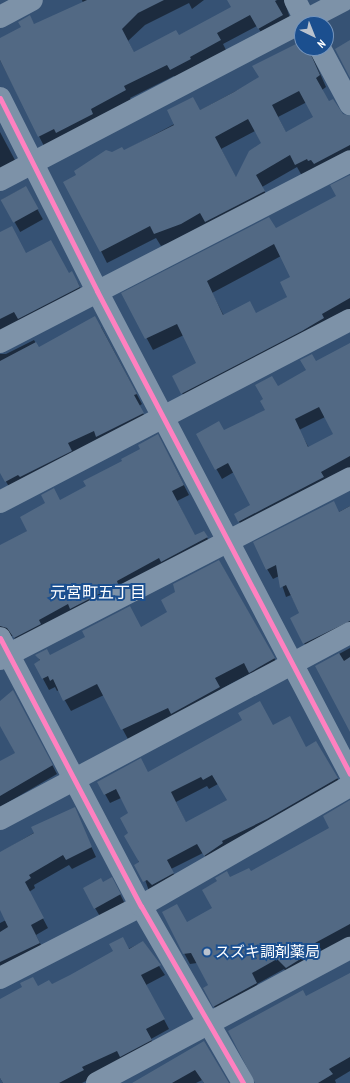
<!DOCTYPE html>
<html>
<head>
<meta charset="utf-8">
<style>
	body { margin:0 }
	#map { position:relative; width:350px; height:1083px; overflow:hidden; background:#365274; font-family:"PT Sans Narrow","Noto Sans JP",sans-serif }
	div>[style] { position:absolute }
	.shadow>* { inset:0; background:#0007; transform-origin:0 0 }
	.building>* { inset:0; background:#526984; transform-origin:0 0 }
	.minor>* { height:22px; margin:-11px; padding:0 11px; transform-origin:11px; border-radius:11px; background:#7d92a8 }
	.cycleway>* { height:5px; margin:-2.5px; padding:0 2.5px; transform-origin:2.5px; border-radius:2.5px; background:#ff80c0 }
	.dots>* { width:11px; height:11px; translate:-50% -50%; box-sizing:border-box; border:2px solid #1b4f8f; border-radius:50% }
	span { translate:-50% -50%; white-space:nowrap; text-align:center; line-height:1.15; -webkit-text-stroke:4px #1b4f8f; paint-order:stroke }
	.poi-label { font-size:15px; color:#fff }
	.left { translate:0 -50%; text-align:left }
	.neighbourhood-label { font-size:16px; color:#fff }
	.north { position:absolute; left:294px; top:16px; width:40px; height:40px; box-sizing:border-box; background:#1b4f8f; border:1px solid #7695bc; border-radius:50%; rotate:137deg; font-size:11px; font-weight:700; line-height:16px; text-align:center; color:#fff }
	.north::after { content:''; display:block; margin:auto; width:14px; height:18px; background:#b9c2ce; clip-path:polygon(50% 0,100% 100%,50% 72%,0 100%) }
</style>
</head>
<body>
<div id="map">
	<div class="shadow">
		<i style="clip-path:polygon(82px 0,204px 0,192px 9px,189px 3px,145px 25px,128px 41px,134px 53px,178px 36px,233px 8px,228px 0,284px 0,290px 18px,266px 40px,257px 26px,223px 44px,227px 52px,177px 81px,174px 76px,130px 98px,132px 102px,45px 148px,0 60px,0 39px,22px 28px,30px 17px,34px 25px,83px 3px)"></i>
		<i style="clip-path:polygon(evenodd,302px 42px,302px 48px,309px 48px,311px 53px,326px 87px,322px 90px,329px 102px,343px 116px,350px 116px,350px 163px,302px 176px,297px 167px,262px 187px,271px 203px,161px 246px,156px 238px,107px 263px,101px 251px,112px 154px,124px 151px,260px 78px,302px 42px,307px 102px,315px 118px,286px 133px,278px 117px,307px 102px,302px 42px,255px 131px,262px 143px,236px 178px,221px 149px,255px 131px)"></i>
		<i style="clip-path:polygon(0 132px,16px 162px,0 178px)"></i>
		<i style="clip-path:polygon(evenodd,350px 175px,350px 314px,189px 405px,182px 393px,197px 363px,184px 335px,153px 350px,123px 294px,276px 229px,337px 197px,350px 175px,281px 256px,292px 277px,288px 297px,257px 314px,224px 316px,212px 293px,281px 256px)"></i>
		<i style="left:25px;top:187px;width:37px;height:26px;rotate:61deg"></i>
		<i style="clip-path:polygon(0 234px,26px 254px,69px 274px,78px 283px,85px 297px,0 341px)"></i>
		<i style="clip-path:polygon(101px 327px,142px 404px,139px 406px,149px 424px,12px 492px,0 471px,0 354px,6px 354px,34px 340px,39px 348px)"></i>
		<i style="clip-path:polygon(evenodd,350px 346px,350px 469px,245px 531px,235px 515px,251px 505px,234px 472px,222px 479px,197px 434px,224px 431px,266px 411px,277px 387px,307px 371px,316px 362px,350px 346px,325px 417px,334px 435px,309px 448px,299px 430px,325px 417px)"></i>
		<i style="clip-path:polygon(163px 445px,189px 495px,177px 501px,195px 537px,204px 532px,209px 541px,20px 647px,13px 636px,0 636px,0 546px,28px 531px,60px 501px)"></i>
		<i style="clip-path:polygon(350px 506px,350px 632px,310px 653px,304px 643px,300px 614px,291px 595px,286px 597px,279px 576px,273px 579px,267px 569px,339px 512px)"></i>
		<i style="clip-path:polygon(219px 561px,281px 670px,251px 673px,221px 689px,225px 698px,129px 741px,104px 695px,71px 711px,59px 690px,57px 691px,55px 687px,49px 690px,35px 664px,40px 661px,37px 655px,50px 656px,141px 628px,169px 613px,176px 593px)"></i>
		<i style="clip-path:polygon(350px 648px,350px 729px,317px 666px)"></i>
		<i style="clip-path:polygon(13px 691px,57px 774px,0 807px,0 768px,16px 754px,0 724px,0 702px)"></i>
		<i style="clip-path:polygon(evenodd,273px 726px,306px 748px,316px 742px,343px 788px,210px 864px,203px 853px,171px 869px,178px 882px,149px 891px,129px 834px,130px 813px,121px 798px,110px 803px,105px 794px,148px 773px,273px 726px,218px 784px,228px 800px,186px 823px,176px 802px,207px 786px,209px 789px,218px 784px)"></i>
		<i style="clip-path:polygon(350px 804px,350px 938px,292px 978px,284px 969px,257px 984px,263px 994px,220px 1017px,204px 988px,209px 985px,197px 963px,190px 964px,184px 953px,187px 923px,213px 909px,230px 879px,251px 872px,331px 828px)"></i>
		<i style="clip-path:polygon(74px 809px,96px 857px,72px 869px,69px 865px,34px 885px,35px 888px,29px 892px,48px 928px,36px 935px,45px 953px,0 975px,0 923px,6px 920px,0 908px,0 853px)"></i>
		<i style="clip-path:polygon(117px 888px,125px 904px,101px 918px,95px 908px)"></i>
		<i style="clip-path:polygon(143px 942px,165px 975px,146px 985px,169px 1029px,151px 1039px,156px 1049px,123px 1060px,88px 1077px,90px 1079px,82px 1083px,3px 1083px,0 1078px,0 1001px,51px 985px)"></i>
		<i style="clip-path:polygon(350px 974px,350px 1071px,335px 1080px,336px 1083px,256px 1083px,306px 998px)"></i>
		<i style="clip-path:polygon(204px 1042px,227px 1083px,204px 1083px,202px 1080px,196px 1083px,137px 1083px)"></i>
	</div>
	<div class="building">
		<i style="clip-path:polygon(87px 0,164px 0,138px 13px,122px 29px,134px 52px,176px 30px,179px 35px,231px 7px,227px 0,277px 0,275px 1px,283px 15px,258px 29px,250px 15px,217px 33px,221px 40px,190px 57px,191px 59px,170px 70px,167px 65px,124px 86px,126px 90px,91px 109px,93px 114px,56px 133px,54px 129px,38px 137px,0 60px,0 38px,21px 27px,18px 22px,30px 15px,34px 24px)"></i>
		<i style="clip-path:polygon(350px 40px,350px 78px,335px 49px)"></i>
		<i style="clip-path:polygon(evenodd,302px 41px,302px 48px,308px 48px,320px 75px,316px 78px,329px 101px,333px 99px,343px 114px,350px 116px,350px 145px,314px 164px,311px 160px,308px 161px,307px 159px,295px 165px,290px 155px,256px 175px,265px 191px,205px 222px,200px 213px,181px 224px,154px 234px,150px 226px,100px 252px,63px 182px,76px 175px,74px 171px,106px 150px,112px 152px,122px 147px,124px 150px,174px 125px,167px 110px,193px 97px,200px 110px,234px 92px,259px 77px,252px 66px,302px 41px,299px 91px,313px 117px,286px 132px,272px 105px,299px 91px,302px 41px,248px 119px,261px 143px,249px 151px,236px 177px,215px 137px,248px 119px)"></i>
		<i style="clip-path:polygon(evenodd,350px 175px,350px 298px,322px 314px,324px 318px,302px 331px,181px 394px,172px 376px,196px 363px,177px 324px,145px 339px,121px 293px,269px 217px,276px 228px,336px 196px,330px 185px,350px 175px,274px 244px,290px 277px,280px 282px,287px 297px,256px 313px,250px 301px,223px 315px,207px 281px,274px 244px)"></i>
		<i style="left:26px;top:186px;width:26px;height:29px;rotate:61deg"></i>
		<i style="clip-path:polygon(12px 226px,26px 253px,51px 240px,69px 273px,72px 271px,80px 287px,18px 319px,14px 312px,0 319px,0 232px)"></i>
		<i style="clip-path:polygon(95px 316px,137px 394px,134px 395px,144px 413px,96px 437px,94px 431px,68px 443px,72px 451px,20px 477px,18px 475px,5px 482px,0 473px,0 361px,36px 342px,39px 347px)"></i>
		<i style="clip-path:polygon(evenodd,350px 343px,350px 456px,321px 472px,324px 477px,238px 522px,234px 514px,250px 505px,228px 463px,215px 470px,196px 434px,219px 421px,224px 430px,265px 410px,260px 401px,263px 399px,255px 385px,272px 376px,278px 386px,306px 370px,300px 360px,312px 354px,316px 361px,350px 343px,319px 407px,333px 434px,308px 447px,295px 419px,319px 407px)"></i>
		<i style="clip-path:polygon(158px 434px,184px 485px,172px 491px,195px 535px,204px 531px,208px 537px,161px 562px,159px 558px,117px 581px,118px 584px,70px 609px,68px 604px,39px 620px,41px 624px,14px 638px,7px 628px,0 626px,0 545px,27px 531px,20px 517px,45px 503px,41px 495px,54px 488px,60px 500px,86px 486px,83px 481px,122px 461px,121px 459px,140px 449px,138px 445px)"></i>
		<i style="clip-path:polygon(334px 501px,339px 512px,350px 506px,350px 621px,303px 644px,290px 618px,299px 613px,286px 585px,280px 588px,276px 565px,266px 570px,253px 542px)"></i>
		<i style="clip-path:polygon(219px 560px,275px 658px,249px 673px,244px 663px,215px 678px,220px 687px,200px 698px,171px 714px,168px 708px,121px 730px,97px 684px,63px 701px,53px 679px,50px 681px,48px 676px,42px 679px,34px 664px,40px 660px,35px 655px,47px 649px,50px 655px,85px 637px,82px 631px,130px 606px,141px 627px,167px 612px,161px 600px,175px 592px,173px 584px)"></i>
		<i style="clip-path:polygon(339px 653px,344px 661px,350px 657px,350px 732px,315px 666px)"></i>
		<i style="clip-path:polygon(13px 690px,53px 765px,0 796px,0 761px,15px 753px,0 726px,0 701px)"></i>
		<i style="clip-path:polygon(evenodd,260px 701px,273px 725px,290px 716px,306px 747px,316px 741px,338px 778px,267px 819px,222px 841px,223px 843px,204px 856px,197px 844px,167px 860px,174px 873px,152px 885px,147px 880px,143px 882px,134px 865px,139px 862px,124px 836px,128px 833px,120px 818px,128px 813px,116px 789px,104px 795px,97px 782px,141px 758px,148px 772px,242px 720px,238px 713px,260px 701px,212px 775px,227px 800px,186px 822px,171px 792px,201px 777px,203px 780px,212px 775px)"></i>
		<i style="clip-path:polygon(350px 800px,350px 924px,315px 943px,318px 948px,286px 968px,277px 959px,252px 973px,257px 983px,213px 1007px,203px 988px,208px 985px,191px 953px,183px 954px,162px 912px,177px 904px,187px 922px,212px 908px,202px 890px,217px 881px,215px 878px,227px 871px,230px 877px,249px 868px,251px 871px,329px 828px,323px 816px)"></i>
		<i style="clip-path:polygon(75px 807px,92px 847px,66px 860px,63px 855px,29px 875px,31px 878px,25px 882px,44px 918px,31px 925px,40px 943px,0 962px,0 932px,8px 927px,0 910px,0 852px,34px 833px,31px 827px)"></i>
		<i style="clip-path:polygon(112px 877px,121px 894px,94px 909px,83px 888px,101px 878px,103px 882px)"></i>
		<i style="clip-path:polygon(123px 937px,129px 949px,143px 941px,161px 965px,141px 975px,165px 1019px,146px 1029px,152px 1040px,120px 1057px,117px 1051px,82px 1067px,84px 1070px,59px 1083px,3px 1083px,0 1078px,0 999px,22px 987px,20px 983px,33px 977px,38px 986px,49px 980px,52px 984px,70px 975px,113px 951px,109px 944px)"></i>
		<i style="clip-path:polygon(350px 973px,350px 1057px,329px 1069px,333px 1074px,318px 1083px,255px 1083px,228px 1031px,303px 990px,306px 996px)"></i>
		<i style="clip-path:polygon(204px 1041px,229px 1083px,204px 1083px,195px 1070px,172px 1083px,132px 1083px)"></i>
	</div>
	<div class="minor">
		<i style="left:295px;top:0;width:27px;rotate:63deg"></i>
		<i style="left:0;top:17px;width:36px;rotate:-28deg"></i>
		<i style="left:320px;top:48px;width:64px;rotate:61.8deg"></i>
		<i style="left:0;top:98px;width:216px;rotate:63.3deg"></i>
		<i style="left:97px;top:291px;width:545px;rotate:62.35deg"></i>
		<i style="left:0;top:180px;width:388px;rotate:-27.6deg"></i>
		<i style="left:0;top:342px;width:394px;rotate:-27.3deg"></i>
		<i style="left:0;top:502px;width:394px;rotate:-27.5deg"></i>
		<i style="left:0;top:638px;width:303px;rotate:62.3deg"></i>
		<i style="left:141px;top:906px;width:204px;rotate:60deg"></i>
		<i style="left:0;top:659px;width:394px;rotate:-27.3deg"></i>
		<i style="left:0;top:819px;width:396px;rotate:-28deg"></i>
		<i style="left:0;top:978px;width:158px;rotate:-27.1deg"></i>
		<i style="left:141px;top:906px;width:241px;rotate:-29.9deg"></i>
		<i style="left:97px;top:1083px;width:287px;rotate:-28.1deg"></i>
	</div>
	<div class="cycleway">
		<i style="left:0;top:98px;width:216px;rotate:63.3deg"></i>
		<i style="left:97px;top:291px;width:545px;rotate:62.35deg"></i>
		<i style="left:0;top:638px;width:303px;rotate:62.3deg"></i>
		<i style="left:141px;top:906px;width:204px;rotate:60deg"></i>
	</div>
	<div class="dots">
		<i style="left:207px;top:952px;background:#b9c2ce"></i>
	</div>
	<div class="poi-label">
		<span class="left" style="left:215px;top:952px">スズキ調剤薬局</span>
	</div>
	<div class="neighbourhood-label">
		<span style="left:98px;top:592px">元宮町五丁目</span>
	</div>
	<div class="north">N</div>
</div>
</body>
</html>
